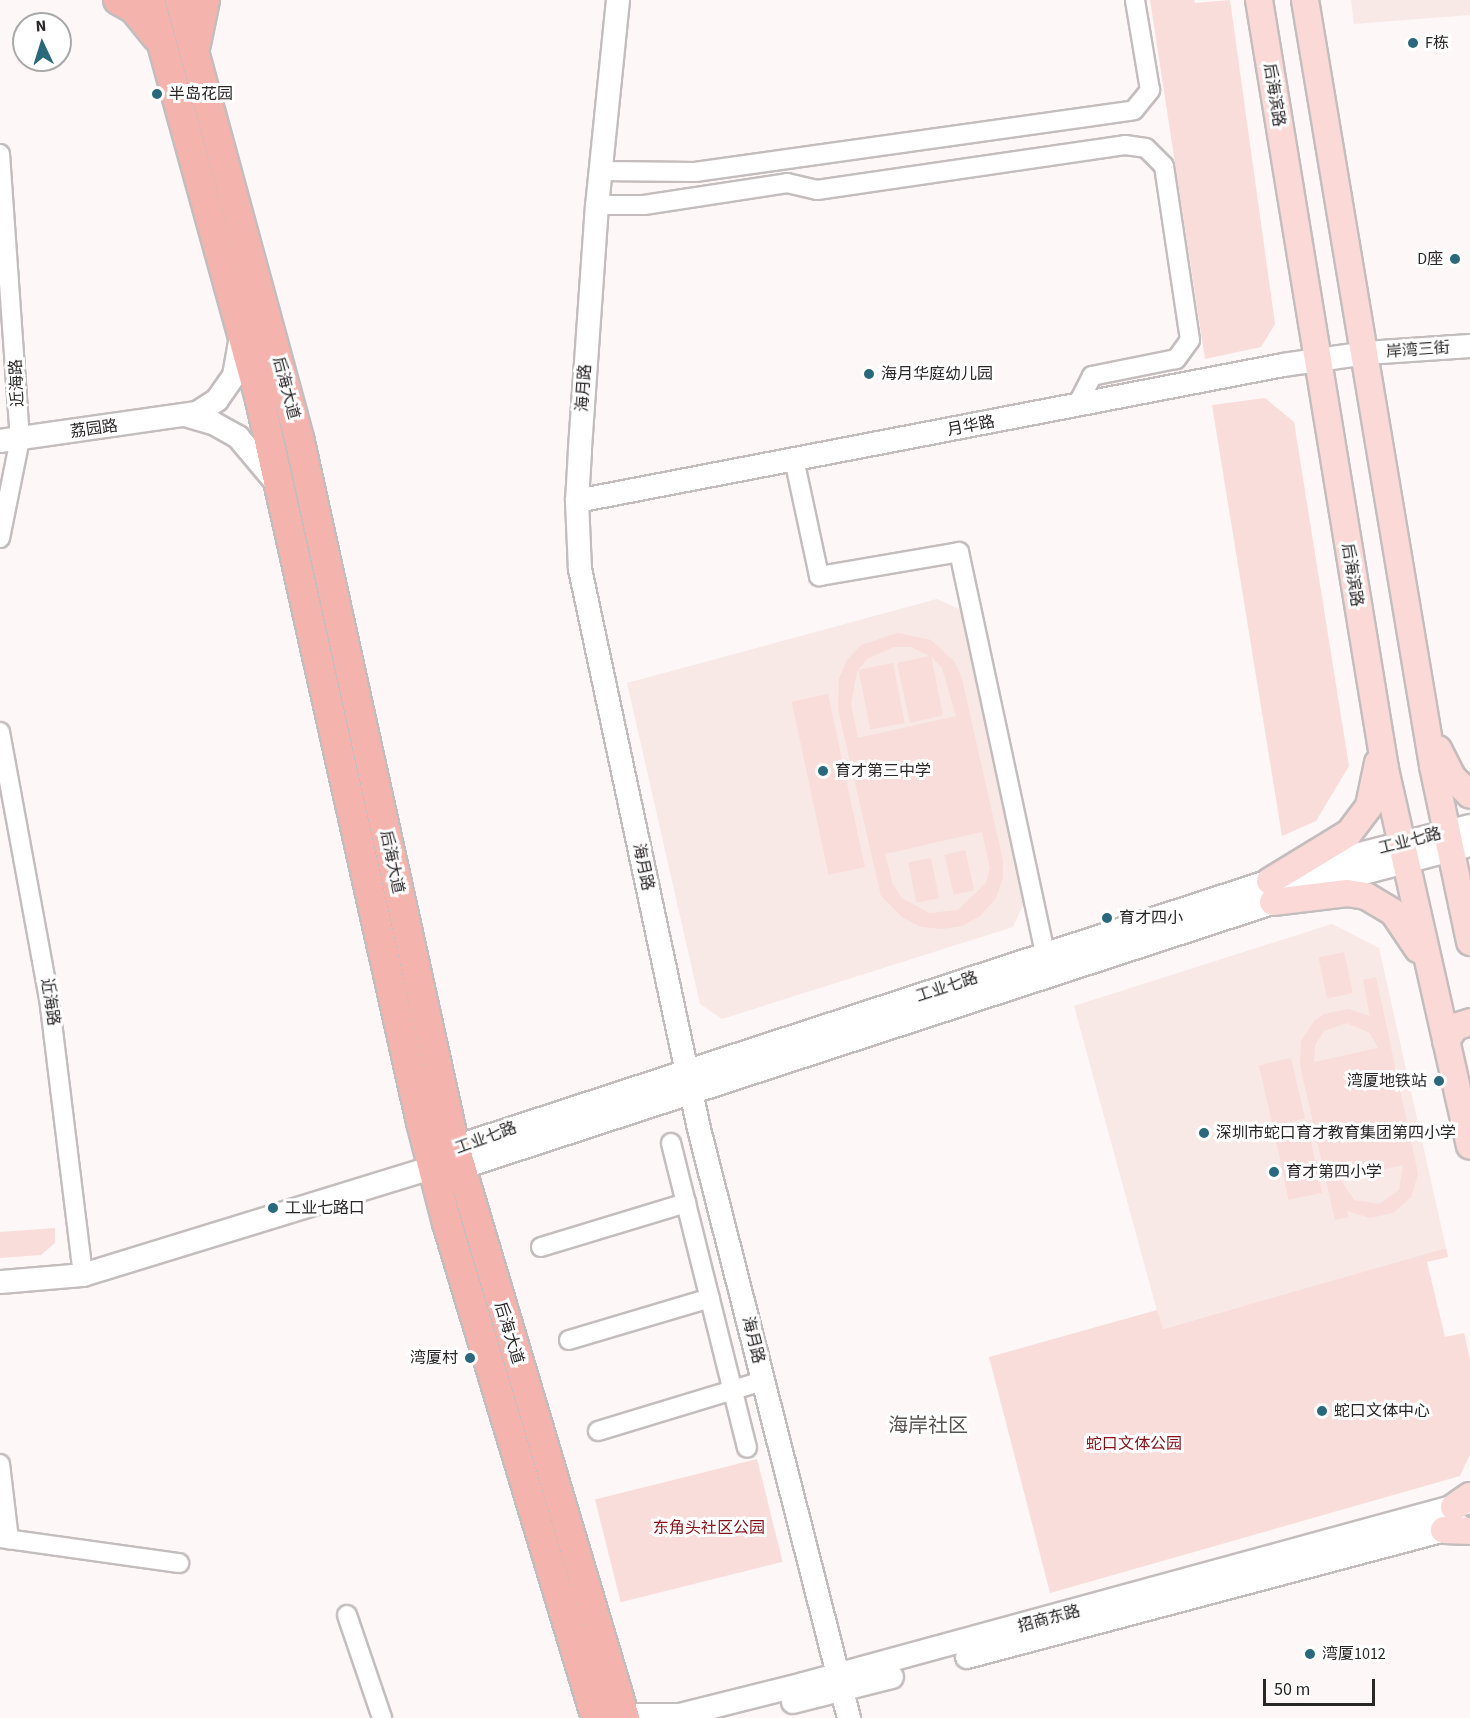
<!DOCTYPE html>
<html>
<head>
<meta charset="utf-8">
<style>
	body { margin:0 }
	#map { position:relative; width:1470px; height:1718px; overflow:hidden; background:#fef7f7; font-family:"Source Sans 3","Noto Sans SC",sans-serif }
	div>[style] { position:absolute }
	.built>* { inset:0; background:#f8e8e6 }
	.green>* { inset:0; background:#f8ddda; transform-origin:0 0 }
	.roads { filter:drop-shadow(2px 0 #c4bdbd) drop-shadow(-2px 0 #c4bdbd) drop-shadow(0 2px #c4bdbd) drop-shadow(0 -2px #c4bdbd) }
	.minor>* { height:18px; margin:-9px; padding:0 9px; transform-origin:9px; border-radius:9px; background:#fff }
	.tertiary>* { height:22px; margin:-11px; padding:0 11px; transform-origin:11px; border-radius:11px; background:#fff }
	.secondary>* { height:26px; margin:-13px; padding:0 13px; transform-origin:13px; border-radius:13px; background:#fad9d6 }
	.primary>* { height:28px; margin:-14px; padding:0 14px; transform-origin:14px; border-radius:14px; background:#f5b3ae }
	.dots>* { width:16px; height:16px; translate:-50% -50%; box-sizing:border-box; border:3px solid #fff; border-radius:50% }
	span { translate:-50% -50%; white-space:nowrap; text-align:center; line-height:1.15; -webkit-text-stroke:6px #fff; paint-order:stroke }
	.poi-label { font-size:16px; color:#2a2727 }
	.left { translate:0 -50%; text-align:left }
	.right { translate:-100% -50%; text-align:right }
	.street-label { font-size:16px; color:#2a2727 }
	.park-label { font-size:16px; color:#870f17 }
	.quarter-label { font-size:20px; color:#595352 }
	.north { position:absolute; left:12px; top:12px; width:60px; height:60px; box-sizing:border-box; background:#fff; border:2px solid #aaa9a9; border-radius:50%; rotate:356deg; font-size:16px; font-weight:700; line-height:24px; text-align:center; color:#2a2727 }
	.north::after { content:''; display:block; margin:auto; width:21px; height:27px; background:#28697d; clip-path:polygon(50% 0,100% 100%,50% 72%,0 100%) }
	.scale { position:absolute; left:1263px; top:1679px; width:112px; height:27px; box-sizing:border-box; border:3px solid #2a2727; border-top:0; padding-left:8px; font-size:18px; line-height:21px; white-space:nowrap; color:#2a2727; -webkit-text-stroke:4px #fff; paint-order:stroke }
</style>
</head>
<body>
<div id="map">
	<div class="built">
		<i style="clip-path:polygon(1351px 0,1470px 0,1470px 15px,1354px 24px)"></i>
		<i style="clip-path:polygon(937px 599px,963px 611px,1026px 899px,1013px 927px,722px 1019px,700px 1004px,627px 683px)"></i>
		<i style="clip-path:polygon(1332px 924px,1379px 948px,1446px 1248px,1162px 1329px,1074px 1006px)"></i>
	</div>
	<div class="green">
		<i style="clip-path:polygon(1150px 0,1194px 0,1195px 3px,1230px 0,1275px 324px,1261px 347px,1205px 359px)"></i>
		<i style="clip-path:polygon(1265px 398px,1294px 422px,1349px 766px,1316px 821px,1282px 836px,1212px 405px)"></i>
		<i style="clip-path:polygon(evenodd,898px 633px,931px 640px,955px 662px,962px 679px,1003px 861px,1003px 877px,996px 898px,980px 916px,962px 926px,942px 929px,921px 927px,903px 918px,881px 896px,838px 709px,839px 679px,847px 660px,861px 645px,898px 633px,893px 647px,911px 647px,930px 656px,897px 663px,910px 723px,943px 715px,931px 656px,942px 668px,956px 716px,858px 738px,851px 704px,857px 671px,867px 659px,893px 647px,898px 633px,982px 832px,990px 868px,986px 883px,958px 910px,929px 913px,902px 898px,893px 885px,885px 854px,982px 832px)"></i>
		<i style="left:893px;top:663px;width:61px;height:35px;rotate:79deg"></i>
		<i style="left:828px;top:694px;width:177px;height:37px;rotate:78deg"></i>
		<i style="left:965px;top:850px;width:41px;height:21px;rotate:77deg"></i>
		<i style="left:931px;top:858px;width:41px;height:23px;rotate:79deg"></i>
		<i style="left:1344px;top:952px;width:42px;height:26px;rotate:78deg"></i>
		<i style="clip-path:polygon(evenodd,1376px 977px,1418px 1174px,1411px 1197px,1393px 1213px,1370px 1218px,1347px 1211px,1348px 1217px,1335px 1220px,1300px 1065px,1301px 1041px,1314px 1021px,1324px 1014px,1348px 1009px,1370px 1016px,1363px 980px,1376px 977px,1347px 1023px,1370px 1033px,1378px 1048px,1314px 1062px,1315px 1045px,1324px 1031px,1347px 1023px,1376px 977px,1403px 1165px,1399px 1190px,1379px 1204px,1354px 1200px,1340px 1179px,1403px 1165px)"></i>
		<i style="left:1291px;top:1058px;width:62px;height:33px;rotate:77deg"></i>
		<i style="left:1309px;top:1132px;width:62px;height:34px;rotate:78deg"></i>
		<i style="clip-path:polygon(55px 1228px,55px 1243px,41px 1255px,0 1258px,0 1232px)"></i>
		<i style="clip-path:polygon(1446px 1248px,1448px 1257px,1427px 1262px,1445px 1337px,1464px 1333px,1470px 1360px,1470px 1454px,1460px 1476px,1050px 1593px,989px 1357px,1157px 1310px,1163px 1329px)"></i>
		<i style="left:757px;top:1459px;width:106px;height:167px;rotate:76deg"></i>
	</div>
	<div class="roads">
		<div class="minor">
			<i style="left:0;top:154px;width:286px;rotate:86deg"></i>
			<i style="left:20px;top:439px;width:101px;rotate:101.4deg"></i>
			<i style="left:600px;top:171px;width:95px;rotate:0.6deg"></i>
			<i style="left:695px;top:172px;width:443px;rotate:-8deg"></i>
			<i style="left:1134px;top:110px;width:26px;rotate:-51deg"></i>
			<i style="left:1150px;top:90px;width:91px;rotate:-99.5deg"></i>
			<i style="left:597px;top:205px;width:47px"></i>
			<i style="left:644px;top:205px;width:145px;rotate:-8.7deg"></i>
			<i style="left:787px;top:183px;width:31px;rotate:13deg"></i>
			<i style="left:817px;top:190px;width:311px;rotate:-8.3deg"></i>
			<i style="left:1125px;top:145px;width:21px;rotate:8deg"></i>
			<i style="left:1146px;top:148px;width:25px;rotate:45deg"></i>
			<i style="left:1164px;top:166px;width:176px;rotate:81.5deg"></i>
			<i style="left:1190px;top:340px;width:24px;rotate:126deg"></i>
			<i style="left:1176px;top:359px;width:86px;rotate:168.6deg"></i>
			<i style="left:1092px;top:376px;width:33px;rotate:117deg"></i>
			<i style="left:794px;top:459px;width:120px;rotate:77.9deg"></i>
			<i style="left:819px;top:576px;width:142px;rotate:-9.7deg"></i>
			<i style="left:959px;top:552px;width:423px;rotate:77.9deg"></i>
			<i style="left:0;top:732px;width:270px;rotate:79.6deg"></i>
			<i style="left:49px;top:998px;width:279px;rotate:83deg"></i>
			<i style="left:671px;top:1143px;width:314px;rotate:76deg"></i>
			<i style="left:541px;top:1247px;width:152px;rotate:-16.9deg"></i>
			<i style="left:569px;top:1340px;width:147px;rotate:-16.6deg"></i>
			<i style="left:598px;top:1431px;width:172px;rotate:-16.9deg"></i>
			<i style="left:0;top:1464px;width:76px;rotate:83.2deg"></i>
			<i style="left:0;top:1538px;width:181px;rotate:8deg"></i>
			<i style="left:347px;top:1615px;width:109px;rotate:71.2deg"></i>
		</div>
		<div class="tertiary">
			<i style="left:618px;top:0;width:206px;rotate:95.8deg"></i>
			<i style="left:597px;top:205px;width:247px;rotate:94deg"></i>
			<i style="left:580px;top:451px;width:50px;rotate:93.4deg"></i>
			<i style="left:577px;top:501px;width:68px;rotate:87.5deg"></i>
			<i style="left:580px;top:569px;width:573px;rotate:78deg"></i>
			<i style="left:699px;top:1129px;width:608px;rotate:75.71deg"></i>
			<i style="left:188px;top:416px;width:26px;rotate:16deg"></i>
			<i style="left:213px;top:423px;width:29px;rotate:29deg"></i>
			<i style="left:238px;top:437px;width:57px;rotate:49.9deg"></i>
			<i style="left:0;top:441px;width:199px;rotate:-8.1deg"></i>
			<i style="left:197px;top:413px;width:24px;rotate:-33deg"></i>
			<i style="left:217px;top:400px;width:29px;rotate:-55deg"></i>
			<i style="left:234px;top:376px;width:40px;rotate:-80deg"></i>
			<i style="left:577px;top:501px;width:719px;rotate:-10.9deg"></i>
			<i style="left:1283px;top:365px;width:84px;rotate:-8.2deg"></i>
			<i style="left:1366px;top:353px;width:104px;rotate:-3.9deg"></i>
			<i style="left:443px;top:1158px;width:16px;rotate:-43deg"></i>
			<i style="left:455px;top:1147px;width:918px;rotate:-18.08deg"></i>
			<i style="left:1328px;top:862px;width:146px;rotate:-14.2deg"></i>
			<i style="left:0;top:1282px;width:83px;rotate:-4.8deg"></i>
			<i style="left:83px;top:1275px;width:366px;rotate:-17.1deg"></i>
			<i style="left:433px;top:1167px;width:27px;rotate:2deg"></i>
			<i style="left:460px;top:1168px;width:954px;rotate:-18.07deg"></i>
			<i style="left:1367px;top:872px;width:106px;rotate:-14.7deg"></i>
			<i style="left:967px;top:1657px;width:510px;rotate:-14.88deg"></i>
			<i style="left:793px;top:1702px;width:102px;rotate:-14.2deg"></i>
			<i style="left:624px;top:1715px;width:56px"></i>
			<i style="left:680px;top:1715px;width:127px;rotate:-14.1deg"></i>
			<i style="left:803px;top:1684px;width:691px;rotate:-15.26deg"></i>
		</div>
		<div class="secondary">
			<i style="left:1259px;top:0;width:779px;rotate:80.69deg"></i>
			<i style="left:1385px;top:769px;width:386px;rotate:77.3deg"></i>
			<i style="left:1305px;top:0;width:777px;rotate:80.51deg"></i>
			<i style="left:1433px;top:766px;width:180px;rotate:78.1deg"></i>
			<i style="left:1438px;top:749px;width:31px;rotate:63deg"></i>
			<i style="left:1452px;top:777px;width:25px;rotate:45deg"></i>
			<i style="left:1270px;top:881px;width:92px;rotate:-31.3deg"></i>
			<i style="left:1349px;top:833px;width:34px;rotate:-53deg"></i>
			<i style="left:1369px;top:806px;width:44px;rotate:-78.2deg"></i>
			<i style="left:1273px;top:902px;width:75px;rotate:-6.9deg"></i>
			<i style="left:1347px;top:893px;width:19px;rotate:9deg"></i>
			<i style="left:1366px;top:896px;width:31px;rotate:31deg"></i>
			<i style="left:1393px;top:912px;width:45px;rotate:56deg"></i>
			<i style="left:1446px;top:1041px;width:17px;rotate:-57deg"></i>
			<i style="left:1455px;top:1027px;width:16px;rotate:-18deg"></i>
			<i style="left:1454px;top:1507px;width:19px;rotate:-35deg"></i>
			<i style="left:1444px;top:1530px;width:26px;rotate:2deg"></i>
		</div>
		<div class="primary">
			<i style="left:118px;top:0;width:18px;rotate:29deg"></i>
			<i style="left:134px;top:9px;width:36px;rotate:51deg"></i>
			<i style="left:150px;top:0;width:415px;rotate:74.6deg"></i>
			<i style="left:260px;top:400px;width:740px;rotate:77.43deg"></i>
			<i style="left:421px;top:1122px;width:104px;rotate:75.6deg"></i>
			<i style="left:447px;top:1223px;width:517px;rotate:73.25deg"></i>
			<i style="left:180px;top:0;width:458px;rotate:74.8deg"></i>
			<i style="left:300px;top:442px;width:722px;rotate:77.6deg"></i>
			<i style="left:455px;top:1147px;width:596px;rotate:73.42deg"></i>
			<i style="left:196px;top:44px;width:45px;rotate:-78.4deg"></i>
		</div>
	</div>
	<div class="dots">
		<i style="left:1413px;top:43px;background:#28697d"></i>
		<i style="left:157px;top:94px;background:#28697d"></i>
		<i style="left:1455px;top:259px;background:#28697d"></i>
		<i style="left:869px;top:374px;background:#28697d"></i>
		<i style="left:823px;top:771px;background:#28697d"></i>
		<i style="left:1107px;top:918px;background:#28697d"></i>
		<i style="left:1439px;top:1081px;background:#28697d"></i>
		<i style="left:1204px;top:1133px;background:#28697d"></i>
		<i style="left:1274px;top:1172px;background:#28697d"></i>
		<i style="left:273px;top:1208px;background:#28697d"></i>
		<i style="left:470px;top:1358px;background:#28697d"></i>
		<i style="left:1322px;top:1411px;background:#28697d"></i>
		<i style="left:1310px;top:1654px;background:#28697d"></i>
	</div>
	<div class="poi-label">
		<span class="left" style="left:1425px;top:43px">F栋</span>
		<span class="left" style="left:169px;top:94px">半岛花园</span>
		<span class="right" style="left:1443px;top:259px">D座</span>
		<span class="left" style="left:881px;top:374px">海月华庭幼儿园</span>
		<span class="left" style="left:835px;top:771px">育才第三中学</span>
		<span class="left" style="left:1119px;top:918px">育才四小</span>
		<span class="right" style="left:1427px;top:1081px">湾厦地铁站</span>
		<span class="left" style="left:1216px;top:1133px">深圳市蛇口育才教育集团第四小学</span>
		<span class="left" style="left:1286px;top:1172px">育才第四小学</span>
		<span class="left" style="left:285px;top:1208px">工业七路口</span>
		<span class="right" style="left:458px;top:1358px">湾厦村</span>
		<span class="left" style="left:1334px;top:1411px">蛇口文体中心</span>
		<span class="left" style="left:1322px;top:1654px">湾厦1012</span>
	</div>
	<div class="street-label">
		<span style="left:1274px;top:95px;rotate:81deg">后海滨路</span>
		<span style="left:1418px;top:350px;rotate:-4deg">岸湾三街</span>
		<span style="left:17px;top:383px;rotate:-93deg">近海路</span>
		<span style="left:286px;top:388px;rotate:75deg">后海大道</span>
		<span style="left:584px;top:388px;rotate:-86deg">海月路</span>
		<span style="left:971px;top:426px;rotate:-11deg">月华路</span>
		<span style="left:94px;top:429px;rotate:-8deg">荔园路</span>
		<span style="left:1352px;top:575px;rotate:81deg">后海滨路</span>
		<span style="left:1410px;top:841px;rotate:-14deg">工业七路</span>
		<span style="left:392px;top:862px;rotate:78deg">后海大道</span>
		<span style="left:643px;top:867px;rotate:78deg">海月路</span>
		<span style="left:947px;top:987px;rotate:-18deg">工业七路</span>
		<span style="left:50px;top:1002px;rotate:81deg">近海路</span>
		<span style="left:486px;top:1138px;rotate:-20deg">工业七路</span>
		<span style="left:509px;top:1333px;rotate:73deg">后海大道</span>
		<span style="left:753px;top:1340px;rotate:76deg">海月路</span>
		<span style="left:1049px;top:1619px;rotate:-15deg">招商东路</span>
	</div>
	<div class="park-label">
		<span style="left:1134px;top:1444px">蛇口文体公园</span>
		<span style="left:709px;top:1528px">东角头社区公园</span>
	</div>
	<div class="quarter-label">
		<span style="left:928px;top:1426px">海岸社区</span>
	</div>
	<div class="north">N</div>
	<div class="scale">50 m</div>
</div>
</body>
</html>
